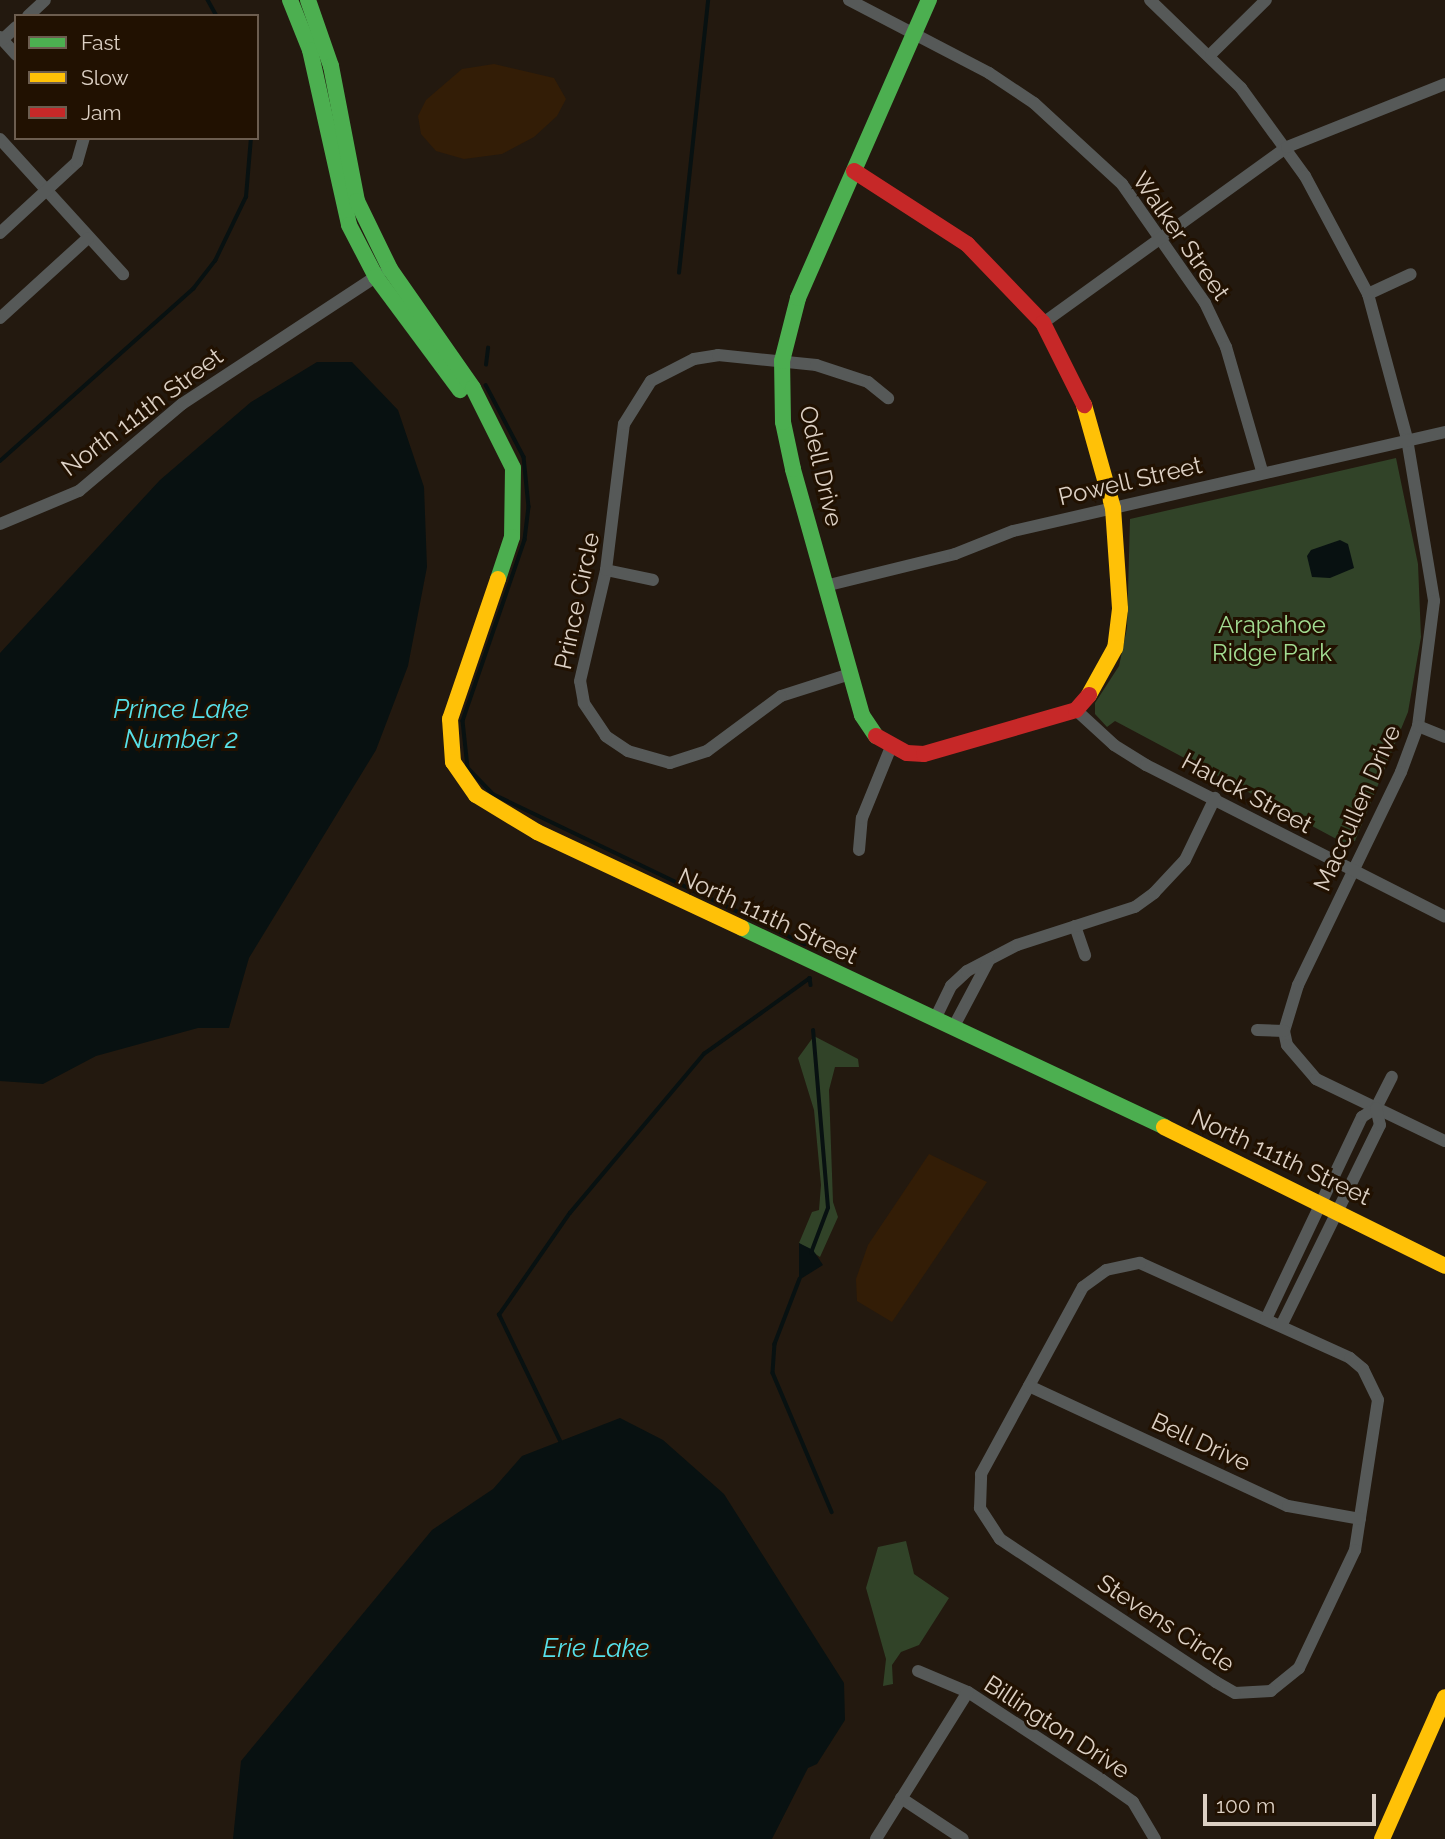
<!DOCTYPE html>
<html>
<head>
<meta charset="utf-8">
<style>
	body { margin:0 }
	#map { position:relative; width:1445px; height:1839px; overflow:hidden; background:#23190f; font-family:Raleway,sans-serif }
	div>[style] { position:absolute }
	.built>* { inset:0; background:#331d06 }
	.green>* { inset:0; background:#314328 }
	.water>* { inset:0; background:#081111 }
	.stream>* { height:3.5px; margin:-1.75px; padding:0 1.75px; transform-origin:1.75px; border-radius:1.75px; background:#081111 }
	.street>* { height:12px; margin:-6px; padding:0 6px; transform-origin:6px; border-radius:6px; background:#565958 }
	.fast>* { height:16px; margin:-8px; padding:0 8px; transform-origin:8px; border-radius:8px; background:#4caf50 }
	.slow>* { height:16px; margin:-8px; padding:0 8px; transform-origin:8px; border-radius:8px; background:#ffc107 }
	.jam>* { height:16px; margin:-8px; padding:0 8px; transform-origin:8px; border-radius:8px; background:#c62828 }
	span { translate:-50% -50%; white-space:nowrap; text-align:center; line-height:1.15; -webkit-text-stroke:6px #211101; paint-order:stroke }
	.street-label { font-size:24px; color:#dcd0c4 }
	.park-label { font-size:24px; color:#a2dc91 }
	.water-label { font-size:26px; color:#57e1e9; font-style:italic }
	.legend { position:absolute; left:14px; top:14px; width:245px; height:126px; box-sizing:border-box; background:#211101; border:2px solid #6c5d4f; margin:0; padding:9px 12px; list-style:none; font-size:21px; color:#dcd0c4 }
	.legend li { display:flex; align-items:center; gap:14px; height:35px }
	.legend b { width:35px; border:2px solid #6c5d4f }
	.scale { position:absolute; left:1203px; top:1794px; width:173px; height:32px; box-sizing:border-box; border:4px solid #dcd0c4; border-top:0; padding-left:9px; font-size:21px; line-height:24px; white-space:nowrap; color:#dcd0c4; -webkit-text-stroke:5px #211101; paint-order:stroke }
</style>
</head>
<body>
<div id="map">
	<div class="built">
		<i style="clip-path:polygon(494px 64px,554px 78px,566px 99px,557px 116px,534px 137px,502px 154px,464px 159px,436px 151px,421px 134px,418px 116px,426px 100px,462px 69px)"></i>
		<i style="clip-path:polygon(929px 1154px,987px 1182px,892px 1322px,857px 1301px,856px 1279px,868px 1245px)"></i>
	</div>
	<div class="green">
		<i style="clip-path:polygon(1396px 458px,1418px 564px,1421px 637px,1408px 712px,1355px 841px,1342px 842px,1115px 721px,1107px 727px,1095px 714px,1095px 703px,1119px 666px,1127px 628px,1130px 519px)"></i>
		<i style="clip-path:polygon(814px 1036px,858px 1059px,859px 1067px,835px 1067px,829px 1090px,833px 1202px,838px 1217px,820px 1257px,799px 1243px,812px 1212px,819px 1210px,821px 1185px,814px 1110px,798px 1058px)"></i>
		<i style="clip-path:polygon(906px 1541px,914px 1574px,949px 1598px,919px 1645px,901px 1652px,892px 1665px,893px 1684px,883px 1686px,886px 1659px,866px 1588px,878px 1547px)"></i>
	</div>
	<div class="water">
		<i style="clip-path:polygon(317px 362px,352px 362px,398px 410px,424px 487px,427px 567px,408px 666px,376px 750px,249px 958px,229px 1028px,198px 1028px,96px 1056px,43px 1084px,0 1081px,0 653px,160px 480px,251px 402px)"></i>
		<i style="clip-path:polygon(1340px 540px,1348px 544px,1354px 568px,1330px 578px,1312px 577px,1307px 556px,1311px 550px)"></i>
		<i style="clip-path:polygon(799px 1243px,813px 1250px,823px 1265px,799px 1280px)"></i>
		<i style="clip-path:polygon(620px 1418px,663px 1440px,724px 1494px,844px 1683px,845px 1720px,817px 1764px,808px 1768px,772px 1839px,233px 1839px,241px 1761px,432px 1530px,493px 1489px,522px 1456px)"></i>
	</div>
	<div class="stream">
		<i style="left:208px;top:0;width:18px;rotate:61deg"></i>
		<i style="left:679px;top:273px;width:275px;rotate:-83.9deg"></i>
		<i style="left:486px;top:365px;width:17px;rotate:-83deg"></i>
		<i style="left:486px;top:385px;width:81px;rotate:62.2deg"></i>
		<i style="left:524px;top:457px;width:50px;rotate:84.3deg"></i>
		<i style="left:529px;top:507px;width:33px;rotate:97deg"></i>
		<i style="left:525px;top:540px;width:191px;rotate:108.9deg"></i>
		<i style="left:463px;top:721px;width:47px;rotate:83.9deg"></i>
		<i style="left:468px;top:768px;width:36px;rotate:46deg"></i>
		<i style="left:493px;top:794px;width:346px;rotate:25.7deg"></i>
		<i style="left:0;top:461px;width:259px;rotate:-41.7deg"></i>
		<i style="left:193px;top:289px;width:36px;rotate:-52deg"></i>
		<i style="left:215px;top:261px;width:71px;rotate:-64.2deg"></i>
		<i style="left:246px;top:197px;width:59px;rotate:-85.2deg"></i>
		<i style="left:811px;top:1253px;width:48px;rotate:-69.3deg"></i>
		<i style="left:828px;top:1208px;width:178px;rotate:-94.8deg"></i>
		<i style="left:800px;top:1279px;width:70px;rotate:111deg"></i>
		<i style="left:775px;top:1344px;width:29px;rotate:94deg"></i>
		<i style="left:773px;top:1373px;width:151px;rotate:67deg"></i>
		<i style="left:560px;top:1441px;width:140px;rotate:-115.8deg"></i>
		<i style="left:499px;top:1315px;width:124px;rotate:-55.2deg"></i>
		<i style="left:570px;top:1213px;width:208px;rotate:-49.9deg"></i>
		<i style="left:704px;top:1054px;width:130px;rotate:-35.6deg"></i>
		<i style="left:810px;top:978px;width:7px;rotate:82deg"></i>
	</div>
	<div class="street">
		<i style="left:849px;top:0;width:158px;rotate:27.5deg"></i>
		<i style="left:989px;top:73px;width:54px;rotate:33.7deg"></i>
		<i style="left:1034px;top:103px;width:120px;rotate:42.6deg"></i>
		<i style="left:1122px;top:184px;width:145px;rotate:55.1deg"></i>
		<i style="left:1205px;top:303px;width:49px;rotate:64.5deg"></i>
		<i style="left:1226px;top:347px;width:129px;rotate:73.8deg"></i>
		<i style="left:1150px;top:0;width:127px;rotate:44deg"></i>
		<i style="left:1241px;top:88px;width:109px;rotate:54deg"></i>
		<i style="left:1305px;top:176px;width:134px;rotate:61.9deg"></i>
		<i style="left:1368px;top:294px;width:150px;rotate:74.9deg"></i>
		<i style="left:1407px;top:439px;width:164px;rotate:80.5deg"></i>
		<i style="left:1434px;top:601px;width:126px;rotate:97.3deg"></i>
		<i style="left:1418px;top:726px;width:49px;rotate:110.3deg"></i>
		<i style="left:1401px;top:772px;width:237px;rotate:115.8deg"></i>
		<i style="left:1298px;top:985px;width:48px;rotate:106.9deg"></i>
		<i style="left:1284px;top:1031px;width:14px;rotate:78deg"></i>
		<i style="left:1287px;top:1045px;width:45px;rotate:49.5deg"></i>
		<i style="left:1316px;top:1079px;width:143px;rotate:25.7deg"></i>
		<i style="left:28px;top:16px;width:23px;rotate:-43deg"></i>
		<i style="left:0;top:37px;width:24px;rotate:48deg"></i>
		<i style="left:2px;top:40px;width:19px;rotate:-43deg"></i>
		<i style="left:1211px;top:54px;width:77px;rotate:-44.5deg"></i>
		<i style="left:0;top:139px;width:183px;rotate:47.7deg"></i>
		<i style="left:0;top:233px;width:105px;rotate:-42.7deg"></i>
		<i style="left:77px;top:162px;width:25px;rotate:-74deg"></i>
		<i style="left:1368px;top:294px;width:47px;rotate:-24.9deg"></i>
		<i style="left:0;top:318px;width:119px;rotate:-42.3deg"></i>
		<i style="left:1043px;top:323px;width:301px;rotate:-35.8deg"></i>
		<i style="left:1287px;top:147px;width:170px;rotate:-21.7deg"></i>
		<i style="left:0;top:524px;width:86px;rotate:-22.7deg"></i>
		<i style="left:79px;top:491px;width:135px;rotate:-40.2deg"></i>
		<i style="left:182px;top:404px;width:237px;rotate:-33.3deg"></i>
		<i style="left:606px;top:570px;width:48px;rotate:12deg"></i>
		<i style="left:829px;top:585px;width:130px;rotate:-13.8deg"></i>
		<i style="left:955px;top:554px;width:62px;rotate:-21.6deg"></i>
		<i style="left:1013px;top:531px;width:443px;rotate:-12.9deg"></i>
		<i style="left:850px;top:674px;width:72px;rotate:162.3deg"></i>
		<i style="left:781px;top:696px;width:92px;rotate:143.4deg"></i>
		<i style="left:707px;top:751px;width:39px;rotate:162deg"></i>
		<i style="left:670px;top:763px;width:44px;rotate:-164.1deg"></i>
		<i style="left:628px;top:751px;width:27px;rotate:-146deg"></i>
		<i style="left:606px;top:736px;width:40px;rotate:-124deg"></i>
		<i style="left:584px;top:703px;width:22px;rotate:-100deg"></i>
		<i style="left:580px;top:681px;width:114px;rotate:-76.8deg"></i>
		<i style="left:606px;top:570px;width:147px;rotate:-83deg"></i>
		<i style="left:624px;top:424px;width:51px;rotate:-57.9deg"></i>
		<i style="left:651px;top:381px;width:48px;rotate:-27.1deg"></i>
		<i style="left:694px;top:359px;width:24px;rotate:-9deg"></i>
		<i style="left:718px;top:355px;width:99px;rotate:5.8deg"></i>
		<i style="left:816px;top:365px;width:55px;rotate:18.1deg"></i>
		<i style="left:868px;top:382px;width:26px;rotate:39deg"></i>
		<i style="left:1076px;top:710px;width:52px;rotate:42.6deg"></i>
		<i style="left:1114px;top:745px;width:38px;rotate:32deg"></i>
		<i style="left:1146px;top:765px;width:335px;rotate:26.9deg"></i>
		<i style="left:1418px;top:726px;width:29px;rotate:22deg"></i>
		<i style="left:859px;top:850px;width:32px;rotate:-85deg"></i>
		<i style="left:862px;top:818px;width:77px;rotate:-67.8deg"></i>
		<i style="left:1075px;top:926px;width:31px;rotate:71deg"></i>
		<i style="left:935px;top:1019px;width:37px;rotate:-64deg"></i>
		<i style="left:951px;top:986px;width:22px;rotate:-43deg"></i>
		<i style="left:967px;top:971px;width:56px;rotate:-27.5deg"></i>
		<i style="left:1017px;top:945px;width:124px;rotate:-17.9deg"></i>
		<i style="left:1135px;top:907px;width:24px;rotate:-36deg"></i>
		<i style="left:1154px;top:893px;width:45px;rotate:-46.8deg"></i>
		<i style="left:1185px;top:860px;width:69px;rotate:-64.2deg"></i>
		<i style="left:953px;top:1028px;width:77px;rotate:-62.1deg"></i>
		<i style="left:1257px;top:1030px;width:27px;rotate:2deg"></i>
		<i style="left:1140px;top:1263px;width:230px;rotate:24.3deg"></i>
		<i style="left:1350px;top:1358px;width:17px;rotate:40deg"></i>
		<i style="left:1363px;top:1369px;width:34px;rotate:64deg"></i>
		<i style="left:1378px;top:1400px;width:152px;rotate:98.7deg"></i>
		<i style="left:1355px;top:1550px;width:131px;rotate:115.4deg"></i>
		<i style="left:1299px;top:1668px;width:36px;rotate:141deg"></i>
		<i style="left:1271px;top:1691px;width:36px;rotate:177deg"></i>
		<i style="left:1235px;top:1693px;width:22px;rotate:-150deg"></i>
		<i style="left:1216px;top:1682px;width:259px;rotate:-146.5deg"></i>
		<i style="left:1000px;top:1539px;width:37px;rotate:-123deg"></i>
		<i style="left:980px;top:1508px;width:34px;rotate:-88deg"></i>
		<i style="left:981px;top:1474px;width:213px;rotate:-61.4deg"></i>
		<i style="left:1083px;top:1287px;width:29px;rotate:-36deg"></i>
		<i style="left:1106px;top:1270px;width:35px;rotate:-12deg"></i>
		<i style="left:1266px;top:1319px;width:224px;rotate:-64.6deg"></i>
		<i style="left:1362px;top:1117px;width:17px;rotate:-33deg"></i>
		<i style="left:1376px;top:1108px;width:35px;rotate:-63deg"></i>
		<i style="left:1281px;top:1326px;width:224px;rotate:-63.8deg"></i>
		<i style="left:1380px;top:1125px;width:17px;rotate:-103deg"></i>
		<i style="left:1029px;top:1386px;width:285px;rotate:24.9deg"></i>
		<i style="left:1288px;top:1506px;width:73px;rotate:10.2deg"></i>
		<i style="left:918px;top:1671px;width:54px;rotate:22.8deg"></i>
		<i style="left:968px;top:1692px;width:160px;rotate:33.3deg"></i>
		<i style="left:1102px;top:1780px;width:38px;rotate:35deg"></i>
		<i style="left:1133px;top:1802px;width:43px;rotate:59.3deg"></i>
		<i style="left:901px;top:1798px;width:74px;rotate:33.5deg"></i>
		<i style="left:876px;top:1839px;width:173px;rotate:-58deg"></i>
	</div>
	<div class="fast">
		<i style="left:290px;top:0;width:54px;rotate:68.2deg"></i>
		<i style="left:310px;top:50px;width:179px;rotate:77.4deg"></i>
		<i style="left:349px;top:225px;width:59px;rotate:62.6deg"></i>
		<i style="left:376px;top:277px;width:141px;rotate:53.4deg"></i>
		<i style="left:308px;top:0;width:70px;rotate:70.8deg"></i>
		<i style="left:331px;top:66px;width:137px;rotate:79.1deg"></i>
		<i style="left:357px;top:201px;width:76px;rotate:64.1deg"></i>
		<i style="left:390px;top:269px;width:145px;rotate:55.1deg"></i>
		<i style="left:473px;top:388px;width:89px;rotate:63.4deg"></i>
		<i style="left:513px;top:468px;width:69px;rotate:90.8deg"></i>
		<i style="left:512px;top:537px;width:44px;rotate:108.4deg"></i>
		<i style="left:876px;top:736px;width:25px;rotate:-124deg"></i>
		<i style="left:862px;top:715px;width:255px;rotate:-105.7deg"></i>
		<i style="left:793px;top:469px;width:48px;rotate:-102deg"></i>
		<i style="left:783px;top:422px;width:61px;rotate:-90.9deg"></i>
		<i style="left:782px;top:361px;width:65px;rotate:-75.7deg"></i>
		<i style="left:798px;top:298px;width:326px;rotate:-66.3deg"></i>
		<i style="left:742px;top:928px;width:467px;rotate:25.2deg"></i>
	</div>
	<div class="slow">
		<i style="left:1084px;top:405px;width:107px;rotate:74.3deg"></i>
		<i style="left:1113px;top:508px;width:101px;rotate:86deg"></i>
		<i style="left:1120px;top:609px;width:39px;rotate:97deg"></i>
		<i style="left:1115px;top:648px;width:54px;rotate:119deg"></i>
		<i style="left:498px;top:579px;width:148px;rotate:108.9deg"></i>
		<i style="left:450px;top:719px;width:43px;rotate:86deg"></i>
		<i style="left:453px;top:762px;width:40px;rotate:55.1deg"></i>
		<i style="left:476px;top:795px;width:71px;rotate:31.2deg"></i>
		<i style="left:537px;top:832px;width:226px;rotate:25.1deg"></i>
		<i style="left:1164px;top:1127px;width:313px;rotate:26.3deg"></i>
		<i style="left:1382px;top:1839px;width:155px;rotate:-66.1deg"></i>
	</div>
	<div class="jam">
		<i style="left:854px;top:171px;width:135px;rotate:32.9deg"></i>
		<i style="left:967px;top:244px;width:110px;rotate:46.1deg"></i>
		<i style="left:1043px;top:323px;width:92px;rotate:63.4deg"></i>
		<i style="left:876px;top:736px;width:35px;rotate:29deg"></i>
		<i style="left:907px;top:753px;width:17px;rotate:3deg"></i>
		<i style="left:924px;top:754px;width:158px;rotate:-16.1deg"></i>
		<i style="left:1076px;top:710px;width:20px;rotate:-49deg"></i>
	</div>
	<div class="street-label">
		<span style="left:1181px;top:236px;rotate:55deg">Walker Street</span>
		<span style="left:142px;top:412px;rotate:-37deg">North 111th Street</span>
		<span style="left:821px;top:466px;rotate:77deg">Odell Drive</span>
		<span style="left:1130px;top:481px;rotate:-13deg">Powell Street</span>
		<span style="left:577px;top:601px;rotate:-78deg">Prince Circle</span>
		<span style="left:1247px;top:793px;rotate:28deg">Hauck Street</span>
		<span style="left:1357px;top:808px;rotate:-66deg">Maccullen Drive</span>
		<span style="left:768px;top:916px;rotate:25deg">North 111th Street</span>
		<span style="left:1281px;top:1157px;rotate:25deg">North 111th Street</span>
		<span style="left:1201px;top:1442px;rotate:25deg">Bell Drive</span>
		<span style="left:1166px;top:1623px;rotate:33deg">Stevens Circle</span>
		<span style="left:1057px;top:1727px;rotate:33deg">Billington Drive</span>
	</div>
	<div class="park-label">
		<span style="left:1272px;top:639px">Arapahoe<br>Ridge Park</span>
	</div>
	<div class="water-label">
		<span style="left:181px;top:725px">Prince Lake<br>Number 2</span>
		<span style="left:596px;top:1649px">Erie Lake</span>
	</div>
	<ul class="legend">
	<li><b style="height:9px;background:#4caf50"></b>Fast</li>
	<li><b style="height:9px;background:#ffc107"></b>Slow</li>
	<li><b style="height:9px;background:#c62828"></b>Jam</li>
	</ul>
	<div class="scale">100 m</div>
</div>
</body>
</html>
